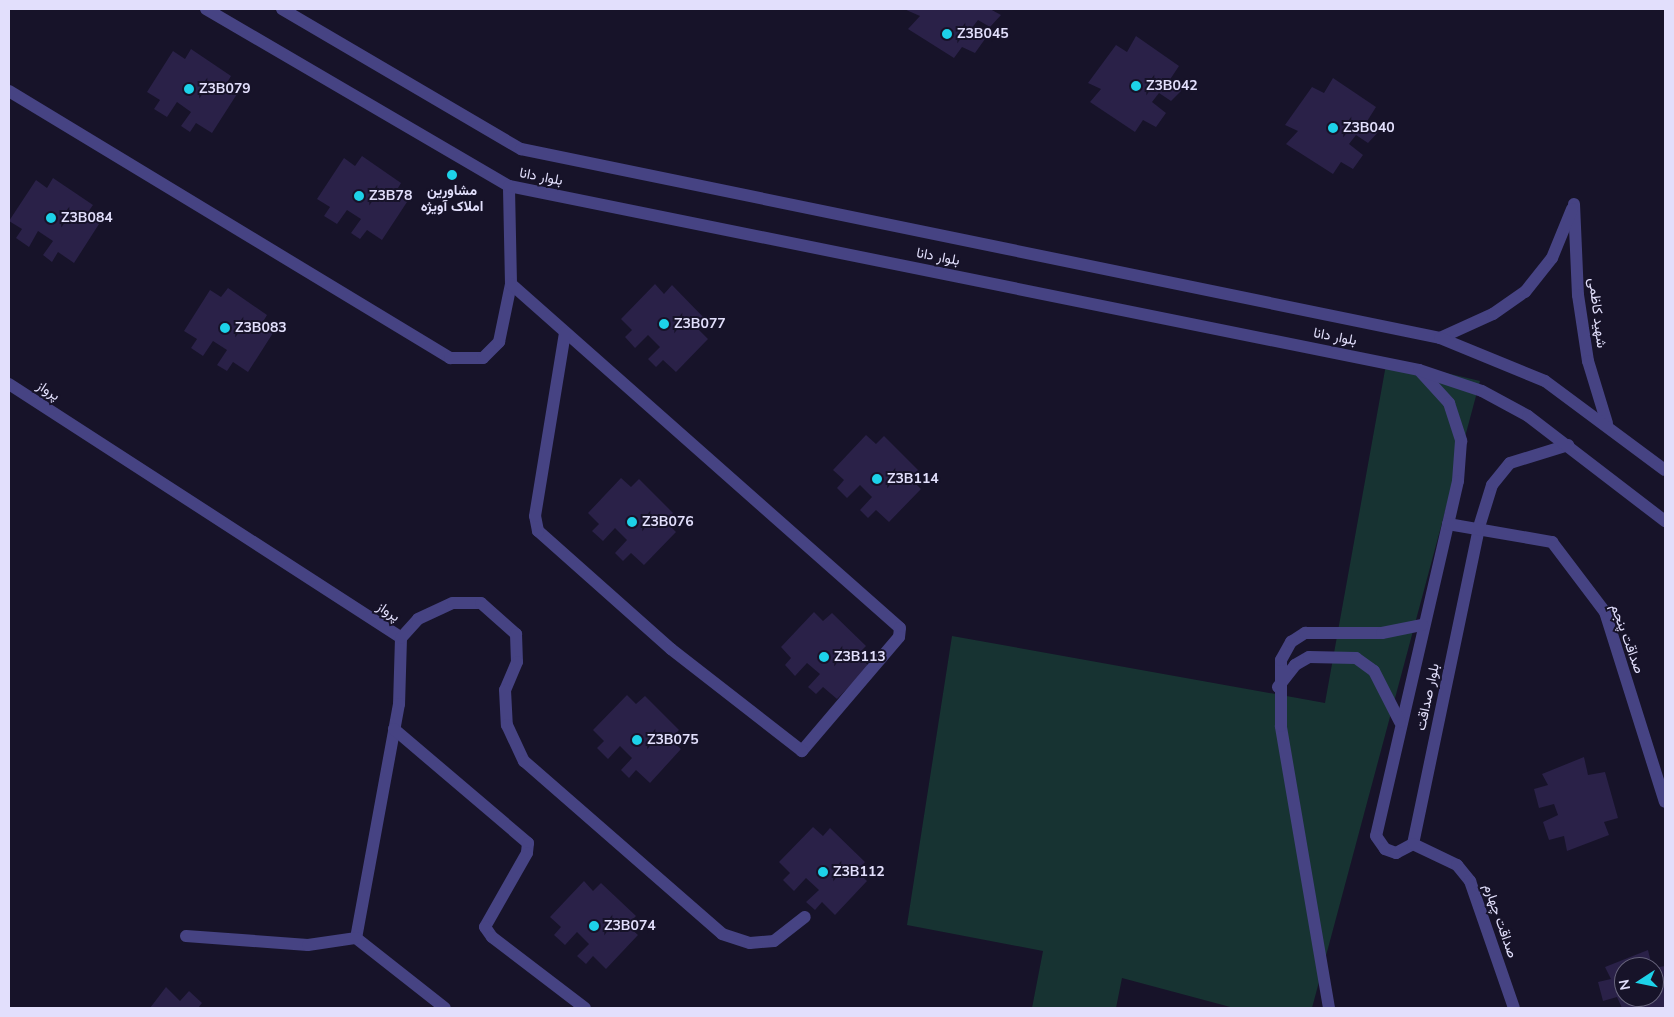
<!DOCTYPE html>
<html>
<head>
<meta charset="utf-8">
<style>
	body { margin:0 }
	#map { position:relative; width:1674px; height:1017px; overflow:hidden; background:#171329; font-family:"Nunito Sans",Vazirmatn,sans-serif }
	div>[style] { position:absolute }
	.green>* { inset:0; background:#173332 }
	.building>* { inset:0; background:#2a2148 }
	.minor>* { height:12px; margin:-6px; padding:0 6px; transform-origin:6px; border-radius:6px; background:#464383 }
	.tertiary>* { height:12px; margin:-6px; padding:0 6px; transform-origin:6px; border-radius:6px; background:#464383 }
	.dots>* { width:14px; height:14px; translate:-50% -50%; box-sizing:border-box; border:2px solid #171329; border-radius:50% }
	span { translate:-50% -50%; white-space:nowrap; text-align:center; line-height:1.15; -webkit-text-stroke:4px #171329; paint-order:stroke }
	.poi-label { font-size:14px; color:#e2dffc; font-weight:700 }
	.left { translate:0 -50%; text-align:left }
	.street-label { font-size:14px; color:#e2dffc }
	.frame { position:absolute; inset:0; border:10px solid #e2dffc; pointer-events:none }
	.north { position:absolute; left:1614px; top:957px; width:50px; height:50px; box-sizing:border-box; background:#171329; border:1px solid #68657d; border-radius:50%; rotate:259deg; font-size:14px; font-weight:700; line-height:20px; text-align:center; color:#e2dffc }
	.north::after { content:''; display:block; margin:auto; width:18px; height:22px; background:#1dd2e9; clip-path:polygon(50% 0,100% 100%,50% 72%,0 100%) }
</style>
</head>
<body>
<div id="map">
	<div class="green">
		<i style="clip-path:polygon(1387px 359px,1480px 381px,1312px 1008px,1234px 1008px,1122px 978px,1116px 1008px,1032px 1008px,1043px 951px,907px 925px,952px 636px,1325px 703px)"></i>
	</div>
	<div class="building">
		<i style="clip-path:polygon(904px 9px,990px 9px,1001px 15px,990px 27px,978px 20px,971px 29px,985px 39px,975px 53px,962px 47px,954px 58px,908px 29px,920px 16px)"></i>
		<i style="clip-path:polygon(1136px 36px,1179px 66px,1169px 81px,1183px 89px,1171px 101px,1159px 93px,1152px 102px,1166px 113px,1156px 127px,1143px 120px,1135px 132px,1090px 102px,1101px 89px,1088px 83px,1116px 45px,1127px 52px)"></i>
		<i style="clip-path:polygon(191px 49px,231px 76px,225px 86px,237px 94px,212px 133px,196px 123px,190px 132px,181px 126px,191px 112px,177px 102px,167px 117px,154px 109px,160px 100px,147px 92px,173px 51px,185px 59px)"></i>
		<i style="clip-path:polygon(1333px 78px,1376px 107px,1366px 123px,1380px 130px,1368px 143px,1356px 135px,1349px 144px,1363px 155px,1353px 169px,1341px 162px,1333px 174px,1286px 144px,1298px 131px,1285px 125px,1312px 87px,1324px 93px)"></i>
		<i style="clip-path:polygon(362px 156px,401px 183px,395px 193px,407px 202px,382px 240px,367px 230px,360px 239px,351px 233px,361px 219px,347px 210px,337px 224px,324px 216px,330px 207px,317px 199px,344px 158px,355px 166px)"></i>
		<i style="clip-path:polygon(53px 178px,93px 205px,86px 215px,99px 224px,74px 263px,58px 252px,52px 262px,43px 255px,53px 241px,38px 231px,29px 247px,16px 238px,22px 229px,9px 221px,36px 180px,47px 188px)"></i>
		<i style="clip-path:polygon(655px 284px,664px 294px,672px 285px,706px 320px,698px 329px,708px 339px,676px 372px,663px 360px,656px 367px,648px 359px,660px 347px,648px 335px,635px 348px,625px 337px,632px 330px,621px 319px)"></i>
		<i style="clip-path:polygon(228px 288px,267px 315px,261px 325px,273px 333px,248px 372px,233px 362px,227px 371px,217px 365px,227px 350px,213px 341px,203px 356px,191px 348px,197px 339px,184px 331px,210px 290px,221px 297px)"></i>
		<i style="clip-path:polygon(866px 435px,876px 444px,884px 436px,918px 470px,910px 478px,921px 489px,889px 522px,876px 510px,868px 518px,860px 510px,872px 497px,860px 485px,847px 498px,837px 488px,844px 480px,833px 470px)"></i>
		<i style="clip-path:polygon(621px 478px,631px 487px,639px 479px,673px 513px,665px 521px,676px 532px,644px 565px,631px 553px,623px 561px,615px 553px,627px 540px,615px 528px,603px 541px,592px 531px,599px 524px,588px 513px)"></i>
		<i style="clip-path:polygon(814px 612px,823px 621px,832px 613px,866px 646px,857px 655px,869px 666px,837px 699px,823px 687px,816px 694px,808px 687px,820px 674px,807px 663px,795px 676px,785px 665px,791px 658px,781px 647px)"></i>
		<i style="clip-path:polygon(627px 695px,636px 704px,645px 696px,679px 730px,670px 739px,681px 749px,650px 783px,636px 770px,629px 778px,621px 770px,632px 758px,620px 746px,608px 759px,597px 748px,604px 741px,593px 730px)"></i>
		<i style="clip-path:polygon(1584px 757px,1588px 775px,1605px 772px,1618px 818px,1604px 822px,1609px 835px,1567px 851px,1564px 836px,1549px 840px,1543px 822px,1558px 815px,1554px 804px,1539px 808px,1534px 789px,1548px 785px,1542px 774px)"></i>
		<i style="clip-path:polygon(813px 827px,823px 836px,830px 828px,865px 862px,857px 871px,867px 881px,835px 915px,822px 902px,815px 910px,806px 902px,819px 890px,806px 878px,794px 891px,783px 880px,790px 873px,779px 862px)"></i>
		<i style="clip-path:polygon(584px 881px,593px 891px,601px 883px,636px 916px,627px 925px,638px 935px,606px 969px,593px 956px,586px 964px,577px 956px,589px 944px,577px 932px,565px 945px,554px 935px,561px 927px,550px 917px)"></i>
		<i style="clip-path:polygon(1648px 950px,1652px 967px,1624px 967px,1624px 997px,1654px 997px,1654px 968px,1665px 966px,1665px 1008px,1622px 1008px,1617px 997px,1603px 1001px,1598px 982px,1611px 979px,1605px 967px)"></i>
		<i style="clip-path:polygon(166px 987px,180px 1001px,189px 991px,202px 1003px,198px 1008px,150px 1008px)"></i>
	</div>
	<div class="minor">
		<i style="left:9px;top:91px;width:516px;rotate:31.19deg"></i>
		<i style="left:450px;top:358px;width:33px"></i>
		<i style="left:483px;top:358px;width:23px;rotate:-45deg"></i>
		<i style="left:499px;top:342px;width:59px;rotate:-78.3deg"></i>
		<i style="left:511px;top:284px;width:98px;rotate:-91.2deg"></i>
		<i style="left:1574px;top:204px;width:91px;rotate:87.5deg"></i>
		<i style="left:1578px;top:295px;width:67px;rotate:81.4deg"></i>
		<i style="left:1588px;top:361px;width:65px;rotate:73deg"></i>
		<i style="left:511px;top:284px;width:519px;rotate:41.49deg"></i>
		<i style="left:900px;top:628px;width:9px;rotate:96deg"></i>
		<i style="left:899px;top:637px;width:150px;rotate:130.4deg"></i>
		<i style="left:802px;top:751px;width:166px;rotate:-142.1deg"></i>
		<i style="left:671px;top:649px;width:178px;rotate:-138.4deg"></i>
		<i style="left:538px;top:531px;width:15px;rotate:-101deg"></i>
		<i style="left:535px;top:516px;width:186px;rotate:-80.7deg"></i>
		<i style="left:1440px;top:338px;width:58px;rotate:-24.4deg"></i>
		<i style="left:1493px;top:314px;width:39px;rotate:-35deg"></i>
		<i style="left:1525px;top:292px;width:43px;rotate:-51.5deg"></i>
		<i style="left:1552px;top:258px;width:53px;rotate:-67.8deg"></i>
		<i style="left:1419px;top:370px;width:45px;rotate:47.7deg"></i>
		<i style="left:1449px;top:403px;width:40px;rotate:72deg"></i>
		<i style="left:1461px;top:441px;width:40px;rotate:94.3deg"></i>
		<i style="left:1458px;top:481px;width:364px;rotate:103deg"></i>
		<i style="left:1376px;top:836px;width:16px;rotate:55deg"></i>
		<i style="left:1385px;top:849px;width:12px;rotate:20deg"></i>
		<i style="left:1396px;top:853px;width:19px;rotate:-28deg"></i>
		<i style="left:1413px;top:844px;width:324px;rotate:-78.2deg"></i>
		<i style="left:1479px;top:527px;width:44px;rotate:-72.8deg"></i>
		<i style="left:1492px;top:485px;width:28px;rotate:-51deg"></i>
		<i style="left:1510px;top:463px;width:61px;rotate:-17.2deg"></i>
		<i style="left:9px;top:384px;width:467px;rotate:32.9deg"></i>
		<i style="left:401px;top:638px;width:66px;rotate:91.7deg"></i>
		<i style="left:399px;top:704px;width:238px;rotate:100.4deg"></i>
		<i style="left:356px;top:938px;width:113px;rotate:38.2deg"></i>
		<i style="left:1448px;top:524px;width:106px;rotate:9.8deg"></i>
		<i style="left:1552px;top:542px;width:88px;rotate:52.9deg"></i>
		<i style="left:1605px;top:612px;width:199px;rotate:72.5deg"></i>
		<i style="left:401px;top:638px;width:25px;rotate:-48deg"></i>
		<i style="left:418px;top:619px;width:38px;rotate:-25deg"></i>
		<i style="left:453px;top:603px;width:28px"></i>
		<i style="left:481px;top:603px;width:47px;rotate:41.5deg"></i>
		<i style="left:516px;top:634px;width:28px;rotate:88deg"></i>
		<i style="left:517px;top:662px;width:30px;rotate:113deg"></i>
		<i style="left:505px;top:690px;width:35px;rotate:87deg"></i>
		<i style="left:507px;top:725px;width:40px;rotate:65deg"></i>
		<i style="left:524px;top:761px;width:263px;rotate:41.1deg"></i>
		<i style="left:722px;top:934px;width:29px;rotate:18deg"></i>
		<i style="left:750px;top:943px;width:24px;rotate:-5deg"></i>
		<i style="left:774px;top:941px;width:39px;rotate:-38deg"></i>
		<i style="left:1278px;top:687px;width:28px;rotate:-52deg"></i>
		<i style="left:1295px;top:665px;width:16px;rotate:-30deg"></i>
		<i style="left:1309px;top:657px;width:47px;rotate:1.2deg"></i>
		<i style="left:1356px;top:658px;width:22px;rotate:36deg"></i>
		<i style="left:1374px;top:671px;width:57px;rotate:63deg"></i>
		<i style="left:394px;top:729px;width:176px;rotate:40.4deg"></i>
		<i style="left:528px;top:843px;width:10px;rotate:96deg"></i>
		<i style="left:527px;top:853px;width:85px;rotate:119.6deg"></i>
		<i style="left:485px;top:927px;width:12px;rotate:55deg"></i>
		<i style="left:492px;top:937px;width:117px;rotate:37.4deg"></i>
		<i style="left:1413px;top:844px;width:49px;rotate:25.5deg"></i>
		<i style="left:1457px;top:865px;width:21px;rotate:51deg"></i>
		<i style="left:1470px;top:881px;width:134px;rotate:70.9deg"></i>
		<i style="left:186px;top:936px;width:122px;rotate:4.2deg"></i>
		<i style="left:308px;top:945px;width:49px;rotate:-8.3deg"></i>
		<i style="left:1329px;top:1008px;width:286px;rotate:-99.7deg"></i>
		<i style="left:1281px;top:726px;width:66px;rotate:-90deg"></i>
		<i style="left:1281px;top:660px;width:21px;rotate:-61deg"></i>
		<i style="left:1291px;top:642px;width:17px;rotate:-33deg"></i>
		<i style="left:1305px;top:633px;width:77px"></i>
		<i style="left:1382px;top:633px;width:41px;rotate:-11.3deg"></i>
	</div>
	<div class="tertiary">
		<i style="left:206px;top:9px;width:351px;rotate:30.3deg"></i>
		<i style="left:509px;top:186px;width:928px;rotate:11.43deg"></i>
		<i style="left:1419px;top:370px;width:66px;rotate:18.4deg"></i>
		<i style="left:1482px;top:391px;width:52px;rotate:28.5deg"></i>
		<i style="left:1528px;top:416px;width:173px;rotate:37.5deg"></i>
		<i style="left:282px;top:9px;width:277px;rotate:30.4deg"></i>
		<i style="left:521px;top:149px;width:938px;rotate:11.62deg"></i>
		<i style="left:1440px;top:338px;width:113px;rotate:22.3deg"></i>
		<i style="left:1545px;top:381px;width:149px;rotate:36.6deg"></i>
	</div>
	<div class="dots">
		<i style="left:947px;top:34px;background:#1dd2e9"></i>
		<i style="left:1136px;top:86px;background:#1dd2e9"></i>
		<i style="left:189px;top:89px;background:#1dd2e9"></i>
		<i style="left:1333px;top:128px;background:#1dd2e9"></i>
		<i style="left:452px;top:175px;background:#1dd2e9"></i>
		<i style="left:359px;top:196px;background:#1dd2e9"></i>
		<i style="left:51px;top:218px;background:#1dd2e9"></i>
		<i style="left:664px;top:324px;background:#1dd2e9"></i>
		<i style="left:225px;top:328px;background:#1dd2e9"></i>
		<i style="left:877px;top:479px;background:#1dd2e9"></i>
		<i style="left:632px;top:522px;background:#1dd2e9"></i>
		<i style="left:824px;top:657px;background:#1dd2e9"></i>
		<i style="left:637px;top:740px;background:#1dd2e9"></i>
		<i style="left:823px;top:872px;background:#1dd2e9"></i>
		<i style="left:594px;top:926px;background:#1dd2e9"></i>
	</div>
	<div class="poi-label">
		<span class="left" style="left:957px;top:34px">Z3B045</span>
		<span class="left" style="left:1146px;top:86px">Z3B042</span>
		<span class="left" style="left:199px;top:89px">Z3B079</span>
		<span class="left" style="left:1343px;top:128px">Z3B040</span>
		<span style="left:452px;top:199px">مشاورین<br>املاک آویژه</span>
		<span class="left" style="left:369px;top:196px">Z3B78</span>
		<span class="left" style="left:61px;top:218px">Z3B084</span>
		<span class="left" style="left:674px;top:324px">Z3B077</span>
		<span class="left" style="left:235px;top:328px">Z3B083</span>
		<span class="left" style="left:887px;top:479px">Z3B114</span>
		<span class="left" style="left:642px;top:522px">Z3B076</span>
		<span class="left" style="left:834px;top:657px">Z3B113</span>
		<span class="left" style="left:647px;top:740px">Z3B075</span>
		<span class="left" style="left:833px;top:872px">Z3B112</span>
		<span class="left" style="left:604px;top:926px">Z3B074</span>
	</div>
	<div class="street-label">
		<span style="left:541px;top:177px;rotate:11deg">بلوار دانا</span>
		<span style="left:938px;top:257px;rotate:11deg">بلوار دانا</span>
		<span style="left:1597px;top:313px;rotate:83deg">شهید کاظمی</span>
		<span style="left:1335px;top:337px;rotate:11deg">بلوار دانا</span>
		<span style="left:48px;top:391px;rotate:33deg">پرواز</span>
		<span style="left:388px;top:612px;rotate:33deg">پرواز</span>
		<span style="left:1627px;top:639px;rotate:70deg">صداقت پنجم</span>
		<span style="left:1428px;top:697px;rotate:-78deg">بلوار صداقت</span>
		<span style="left:1500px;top:921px;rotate:71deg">صداقت چهارم</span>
	</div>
	<div class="frame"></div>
	<div class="north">N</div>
</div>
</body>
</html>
